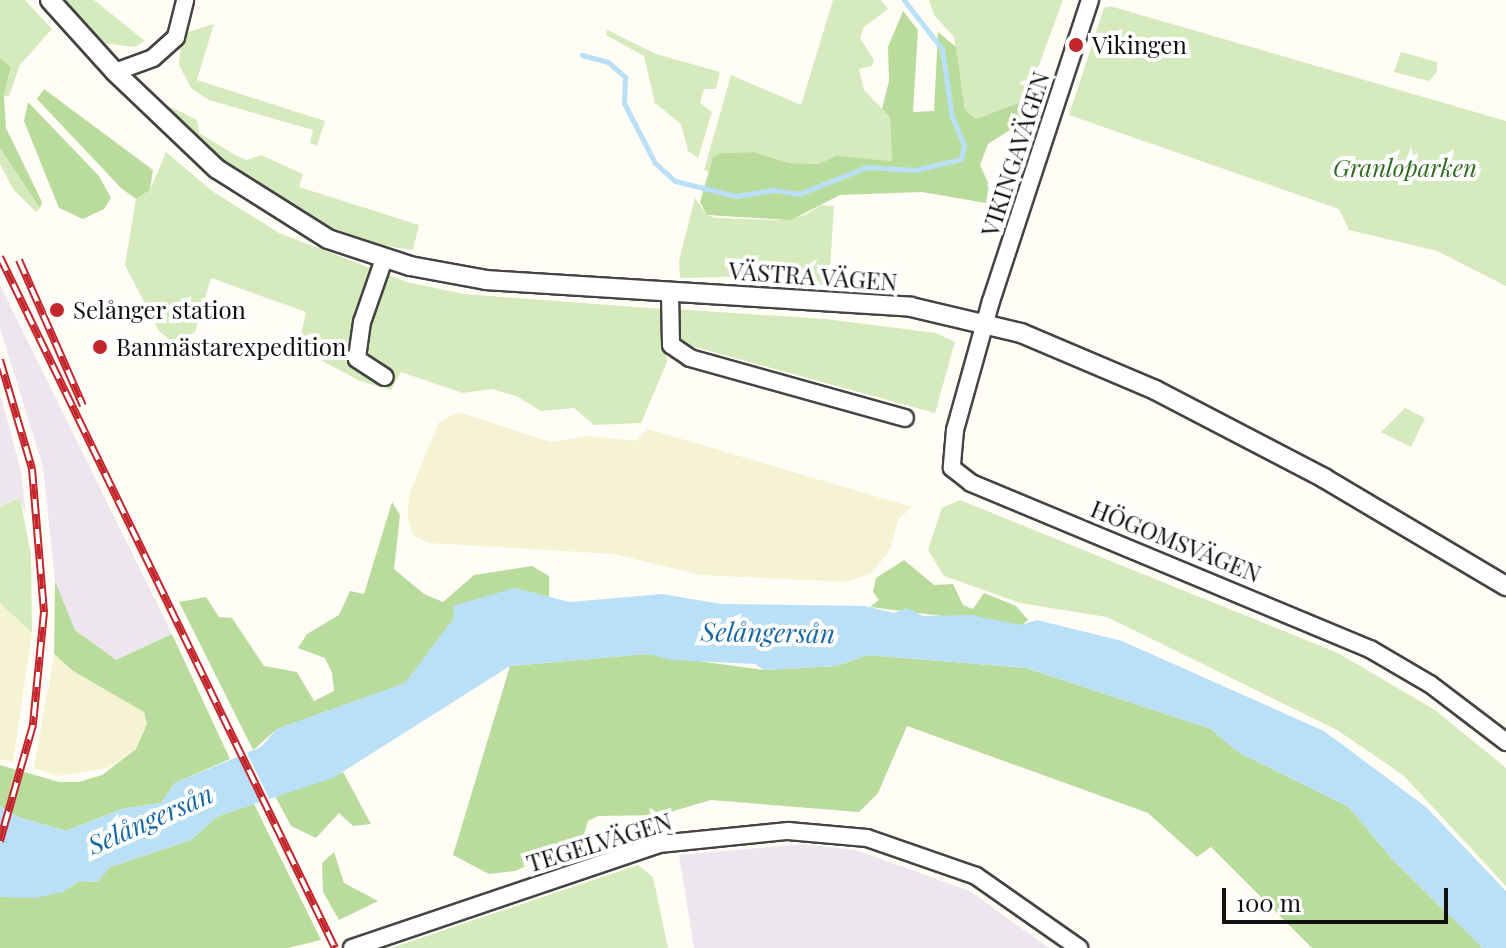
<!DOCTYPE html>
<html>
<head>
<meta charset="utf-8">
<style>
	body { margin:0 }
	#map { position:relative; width:1506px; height:948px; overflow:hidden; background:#fffdf5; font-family:"Playfair Display",serif }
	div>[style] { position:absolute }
	.industrial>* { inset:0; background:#eee6ef }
	.farmland>* { inset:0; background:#f6f3d4 }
	.green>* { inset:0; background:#d5ebbd }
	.forest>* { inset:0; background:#b9dc9c }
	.water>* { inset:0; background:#b9e0f7 }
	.pier>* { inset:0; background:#fffdf5; transform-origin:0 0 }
	.stream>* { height:5px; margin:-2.5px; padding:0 2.5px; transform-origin:2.5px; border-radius:2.5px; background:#b9e0f7 }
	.roads { filter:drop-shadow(2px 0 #444) drop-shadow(-2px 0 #444) drop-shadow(0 2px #444) drop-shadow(0 -2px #444) }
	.minor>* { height:16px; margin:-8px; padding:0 8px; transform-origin:8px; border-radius:8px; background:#fff }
	.tertiary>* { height:18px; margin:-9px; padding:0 9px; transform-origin:9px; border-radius:9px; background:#fff }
	.rail>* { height:8px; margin-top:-4px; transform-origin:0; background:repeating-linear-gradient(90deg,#fff 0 15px,#c4262e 0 30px); box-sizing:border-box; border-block:2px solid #c4262e }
	.dots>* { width:22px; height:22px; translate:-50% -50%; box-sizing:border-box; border:4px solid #fff; border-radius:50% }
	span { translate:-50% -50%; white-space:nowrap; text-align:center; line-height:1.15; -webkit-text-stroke:8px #fff; paint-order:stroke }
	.poi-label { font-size:24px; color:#111 }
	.left { translate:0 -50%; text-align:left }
	.street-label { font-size:24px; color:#111 }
	.park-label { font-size:24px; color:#2f6b1f; font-style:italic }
	.water-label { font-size:26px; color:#1768a6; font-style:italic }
	.scale { position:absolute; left:1222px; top:888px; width:226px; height:36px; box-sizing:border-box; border:4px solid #111; border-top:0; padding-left:10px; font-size:24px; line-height:28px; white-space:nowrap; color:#111; -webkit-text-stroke:6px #fff; paint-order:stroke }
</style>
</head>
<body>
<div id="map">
	<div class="industrial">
		<i style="clip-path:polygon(0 285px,172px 634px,116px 660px,75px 630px,55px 581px,43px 467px,0 328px)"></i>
		<i style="clip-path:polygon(0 393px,21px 471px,26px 514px,19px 498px,0 506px)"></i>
		<i style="clip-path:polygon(804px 844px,856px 850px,970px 891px,1049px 948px,694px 948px,679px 855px)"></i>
	</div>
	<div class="farmland">
		<i style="clip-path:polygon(459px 412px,550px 442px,589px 436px,635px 441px,648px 429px,912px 507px,898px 520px,890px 550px,872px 573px,846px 582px,700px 575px,614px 554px,428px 543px,413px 535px,407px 513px,410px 492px,439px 422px)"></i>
		<i style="clip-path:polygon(0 603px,32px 633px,13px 762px,0 759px)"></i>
		<i style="clip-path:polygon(54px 654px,73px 671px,144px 712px,147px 724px,136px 749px,108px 768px,59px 776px,34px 768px)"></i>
	</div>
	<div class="green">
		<i style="clip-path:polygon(0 0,25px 0,52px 29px,20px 65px,9px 96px,4px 96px,11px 67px,0 58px)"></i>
		<i style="clip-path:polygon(64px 0,94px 0,145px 41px,134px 47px,104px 43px)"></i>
		<i style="clip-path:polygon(833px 0,881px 0,888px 9px,864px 27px,860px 38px,874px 60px,872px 66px,859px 69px,864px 90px,890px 117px,892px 161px,837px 157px,818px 164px,789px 163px,754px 152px,722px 153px,711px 162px,712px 173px,704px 170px,731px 75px,801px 105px)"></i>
		<i style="clip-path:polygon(929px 0,1063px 0,1026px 100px,976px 119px,965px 110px,954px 37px,934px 15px)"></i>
		<i style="clip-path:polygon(1110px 6px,1506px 121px,1506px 286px,1437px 251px,1349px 230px,1339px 209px,1069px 115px,1104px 8px)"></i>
		<i style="clip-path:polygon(214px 24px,197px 80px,325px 121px,317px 146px,310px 143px,313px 130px,209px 100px,191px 88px,179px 65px,182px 34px)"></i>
		<i style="clip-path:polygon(607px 30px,656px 54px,720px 72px,716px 89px,704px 89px,700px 103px,712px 112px,698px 158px,688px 151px,681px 124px,655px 103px,644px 56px,606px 35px)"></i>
		<i style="clip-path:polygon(1401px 52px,1437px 62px,1437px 72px,1429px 81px,1394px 72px)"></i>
		<i style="clip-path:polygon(162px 103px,197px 120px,199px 133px,235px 155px,247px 160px,261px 155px,303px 174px,299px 187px,419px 225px,413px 250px,379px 245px,305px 218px,217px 161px)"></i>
		<i style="clip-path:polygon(0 148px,40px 208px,36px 212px,13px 189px,0 164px)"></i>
		<i style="clip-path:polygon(166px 152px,212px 191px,279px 233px,407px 282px,464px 294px,662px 309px,667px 362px,641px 423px,594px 425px,574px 408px,541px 411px,516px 396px,492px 389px,463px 393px,401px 372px,391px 390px,360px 381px,298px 348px,306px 312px,211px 278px,195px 332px,172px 342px,159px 331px,125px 265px,136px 199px,150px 190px)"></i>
		<i style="clip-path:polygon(695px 198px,707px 215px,716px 218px,780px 220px,805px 215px,821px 205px,834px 206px,829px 286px,776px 276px,680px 278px,679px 260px)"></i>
		<i style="clip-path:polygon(674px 309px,825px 319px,936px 333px,955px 342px,935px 413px,680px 343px)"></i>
		<i style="clip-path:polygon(1405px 408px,1425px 418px,1411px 447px,1381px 432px)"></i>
		<i style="clip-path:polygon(20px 498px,31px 555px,32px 633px,0 603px,0 506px)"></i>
		<i style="clip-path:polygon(960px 500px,1338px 653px,1435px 710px,1506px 768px,1506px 886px,1403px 775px,1337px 730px,1107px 617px,1020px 603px,944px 576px,928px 550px,942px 508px)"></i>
		<i style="clip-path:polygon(638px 865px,653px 877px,668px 948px,391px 948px)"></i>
	</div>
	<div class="forest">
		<i style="clip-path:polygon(903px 11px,918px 30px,913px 112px,934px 111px,938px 32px,956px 47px,965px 110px,976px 119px,1026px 100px,1036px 113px,988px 144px,980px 165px,989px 185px,986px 203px,922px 192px,840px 195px,791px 220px,707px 215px,700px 202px,713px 157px,722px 153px,754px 152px,789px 163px,818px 164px,836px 156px,892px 161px,890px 117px,882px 109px,889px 81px,888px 47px)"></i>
		<i style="clip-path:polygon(0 58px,11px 67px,4px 96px,6px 128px,42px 202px,40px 208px,0 148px)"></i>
		<i style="clip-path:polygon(44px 89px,153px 170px,150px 190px,136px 199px,121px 188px,37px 99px)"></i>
		<i style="clip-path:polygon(28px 102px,99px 176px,111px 198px,104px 209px,83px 219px,59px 208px,24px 121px)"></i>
		<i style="clip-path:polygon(392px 502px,400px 515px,394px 569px,424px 594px,443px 602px,474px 575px,532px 566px,549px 576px,549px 597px,514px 588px,454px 618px,406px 683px,277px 729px,253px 750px,179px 602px,206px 597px,219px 617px,232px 618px,264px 666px,297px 672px,314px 701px,334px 691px,332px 673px,325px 658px,298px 648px,307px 634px,339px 615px,350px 591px,364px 594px)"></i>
		<i style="clip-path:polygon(904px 560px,934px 585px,953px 584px,963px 605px,973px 609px,984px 593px,1016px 606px,1028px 620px,1021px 626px,870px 607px,879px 600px,873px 592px,876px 578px)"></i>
		<i style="clip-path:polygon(55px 581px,75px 630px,116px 660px,172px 634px,230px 759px,175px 783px,161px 803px,122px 809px,66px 831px,18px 817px,0 806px,0 765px,59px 782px,79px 782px,102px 775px,136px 749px,147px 724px,144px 712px,73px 671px,54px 654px)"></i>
		<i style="clip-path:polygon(647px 654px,764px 670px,837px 666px,867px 655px,1026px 668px,1211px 729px,1238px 752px,1349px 807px,1394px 861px,1483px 948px,1312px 948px,1211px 847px,1197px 857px,1148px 813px,907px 726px,878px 793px,859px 812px,711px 800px,660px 815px,598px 816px,588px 821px,582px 841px,515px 871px,489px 874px,453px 855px,510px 666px)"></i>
		<i style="clip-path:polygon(343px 772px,371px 824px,353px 826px,339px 813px,316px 838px,291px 826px,275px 796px)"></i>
		<i style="clip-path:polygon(254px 804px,321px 940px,288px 948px,0 948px,0 897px,63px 892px,79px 881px,97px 882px,110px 867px,191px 840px,218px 816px)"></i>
		<i style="clip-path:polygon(334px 852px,344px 883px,378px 901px,339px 920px,323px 892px,322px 863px)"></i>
	</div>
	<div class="water">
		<i style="clip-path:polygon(514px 588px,570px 602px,662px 594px,721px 604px,865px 606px,894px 613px,907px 608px,923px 616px,972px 615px,1021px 625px,1037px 620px,1122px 641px,1324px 731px,1426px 807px,1506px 891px,1506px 948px,1483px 948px,1394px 861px,1349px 807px,1238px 752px,1211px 729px,1026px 668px,867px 655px,837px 666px,764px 670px,755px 664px,671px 660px,647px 654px,510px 666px,333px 778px,218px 816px,191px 840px,110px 867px,97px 882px,79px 881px,63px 892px,35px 898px,0 897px,0 806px,18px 817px,66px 831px,122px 809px,161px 803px,175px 783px,261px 747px,277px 729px,405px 683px,454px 618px,453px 606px)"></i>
	</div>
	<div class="pier">
		<i style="left:247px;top:753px;width:50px;height:7px;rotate:64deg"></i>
	</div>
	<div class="stream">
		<i style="left:582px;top:55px;width:27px;rotate:15deg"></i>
		<i style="left:608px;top:62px;width:23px;rotate:41deg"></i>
		<i style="left:625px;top:77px;width:26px;rotate:92deg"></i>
		<i style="left:624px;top:103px;width:68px;rotate:62.7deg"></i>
		<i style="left:655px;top:163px;width:27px;rotate:42deg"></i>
		<i style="left:675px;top:181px;width:63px;rotate:13.8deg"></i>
		<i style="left:736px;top:196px;width:38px;rotate:-9deg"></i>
		<i style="left:774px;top:190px;width:25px;rotate:9deg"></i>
		<i style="left:799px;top:194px;width:73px;rotate:-21.7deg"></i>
		<i style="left:867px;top:167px;width:48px;rotate:3.6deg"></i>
		<i style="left:915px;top:170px;width:47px;rotate:-13.4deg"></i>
		<i style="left:961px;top:159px;width:14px;rotate:-78deg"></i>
		<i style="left:964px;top:145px;width:30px;rotate:-113deg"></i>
		<i style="left:952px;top:117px;width:69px;rotate:-98.4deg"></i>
		<i style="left:942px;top:49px;width:62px;rotate:-127.8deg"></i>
	</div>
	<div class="roads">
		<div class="minor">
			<i style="left:1090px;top:0;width:317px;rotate:108.2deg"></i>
			<i style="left:991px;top:301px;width:134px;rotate:105.6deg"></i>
			<i style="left:955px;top:430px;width:38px;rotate:95deg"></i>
			<i style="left:952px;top:468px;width:24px;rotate:38deg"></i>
			<i style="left:971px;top:483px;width:432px;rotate:22.6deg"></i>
			<i style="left:1370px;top:649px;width:69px;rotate:30.3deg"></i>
			<i style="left:1430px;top:684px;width:96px;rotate:37.3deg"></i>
			<i style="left:115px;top:72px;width:40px;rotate:-20.2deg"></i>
			<i style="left:153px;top:58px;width:31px;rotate:-42deg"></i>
			<i style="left:176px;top:37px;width:38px;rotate:-76deg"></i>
			<i style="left:384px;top:259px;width:67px;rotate:109.2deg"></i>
			<i style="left:362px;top:322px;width:37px;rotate:98deg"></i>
			<i style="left:357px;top:359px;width:33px;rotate:33deg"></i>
			<i style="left:670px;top:292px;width:53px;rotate:88.9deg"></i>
			<i style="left:671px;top:345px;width:23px;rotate:34deg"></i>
			<i style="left:690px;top:358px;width:223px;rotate:15.6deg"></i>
			<i style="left:352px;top:948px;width:324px;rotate:-18.7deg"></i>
			<i style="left:659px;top:844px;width:130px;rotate:-5.8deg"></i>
			<i style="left:788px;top:831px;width:79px;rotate:5.1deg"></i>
			<i style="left:867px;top:838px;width:115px;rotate:19.2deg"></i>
			<i style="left:976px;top:876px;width:126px;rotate:35deg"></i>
		</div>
		<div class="tertiary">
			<i style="left:50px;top:0;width:97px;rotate:47.9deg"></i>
			<i style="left:115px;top:72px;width:141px;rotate:43.6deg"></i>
			<i style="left:217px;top:169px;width:131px;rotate:32.2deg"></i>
			<i style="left:328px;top:239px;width:86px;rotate:18.2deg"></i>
			<i style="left:410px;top:266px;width:77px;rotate:10.4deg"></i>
			<i style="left:486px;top:280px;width:426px;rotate:3.6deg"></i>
			<i style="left:911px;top:307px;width:113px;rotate:13.3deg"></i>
			<i style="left:1021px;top:333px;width:146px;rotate:23deg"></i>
			<i style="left:1155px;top:390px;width:191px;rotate:27.5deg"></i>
			<i style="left:1324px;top:478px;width:212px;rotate:30.7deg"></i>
		</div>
	</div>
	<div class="rail">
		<i style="left:0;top:257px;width:768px;rotate:64.14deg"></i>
		<i style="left:19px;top:260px;width:159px;rotate:66.3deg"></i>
		<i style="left:0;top:360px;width:114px;rotate:73.6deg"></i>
		<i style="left:32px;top:469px;width:144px;rotate:85.2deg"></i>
		<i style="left:44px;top:612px;width:114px;rotate:95.6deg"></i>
		<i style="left:33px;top:725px;width:121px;rotate:105.9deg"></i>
	</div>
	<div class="dots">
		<i style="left:1076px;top:45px;background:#c4262e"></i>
		<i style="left:57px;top:310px;background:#c4262e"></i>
		<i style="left:100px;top:347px;background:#c4262e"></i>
	</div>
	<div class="poi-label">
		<span class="left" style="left:1092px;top:45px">Vikingen</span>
		<span class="left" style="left:73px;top:310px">Selånger station</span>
		<span class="left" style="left:116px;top:347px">Banmästarexpedition</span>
	</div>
	<div class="street-label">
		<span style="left:1015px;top:154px;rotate:-72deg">VIKINGAVÄGEN</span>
		<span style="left:813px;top:276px;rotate:4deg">VÄSTRA VÄGEN</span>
		<span style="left:1176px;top:541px;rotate:22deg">HÖGOMSVÄGEN</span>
		<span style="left:599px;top:842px;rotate:-17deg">TEGELVÄGEN</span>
	</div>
	<div class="park-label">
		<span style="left:1405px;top:168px">Granloparken</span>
	</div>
	<div class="water-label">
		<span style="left:768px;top:632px;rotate:1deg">Selångersån</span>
		<span style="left:150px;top:819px;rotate:-24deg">Selångersån</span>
	</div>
	<div class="scale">100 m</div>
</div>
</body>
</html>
